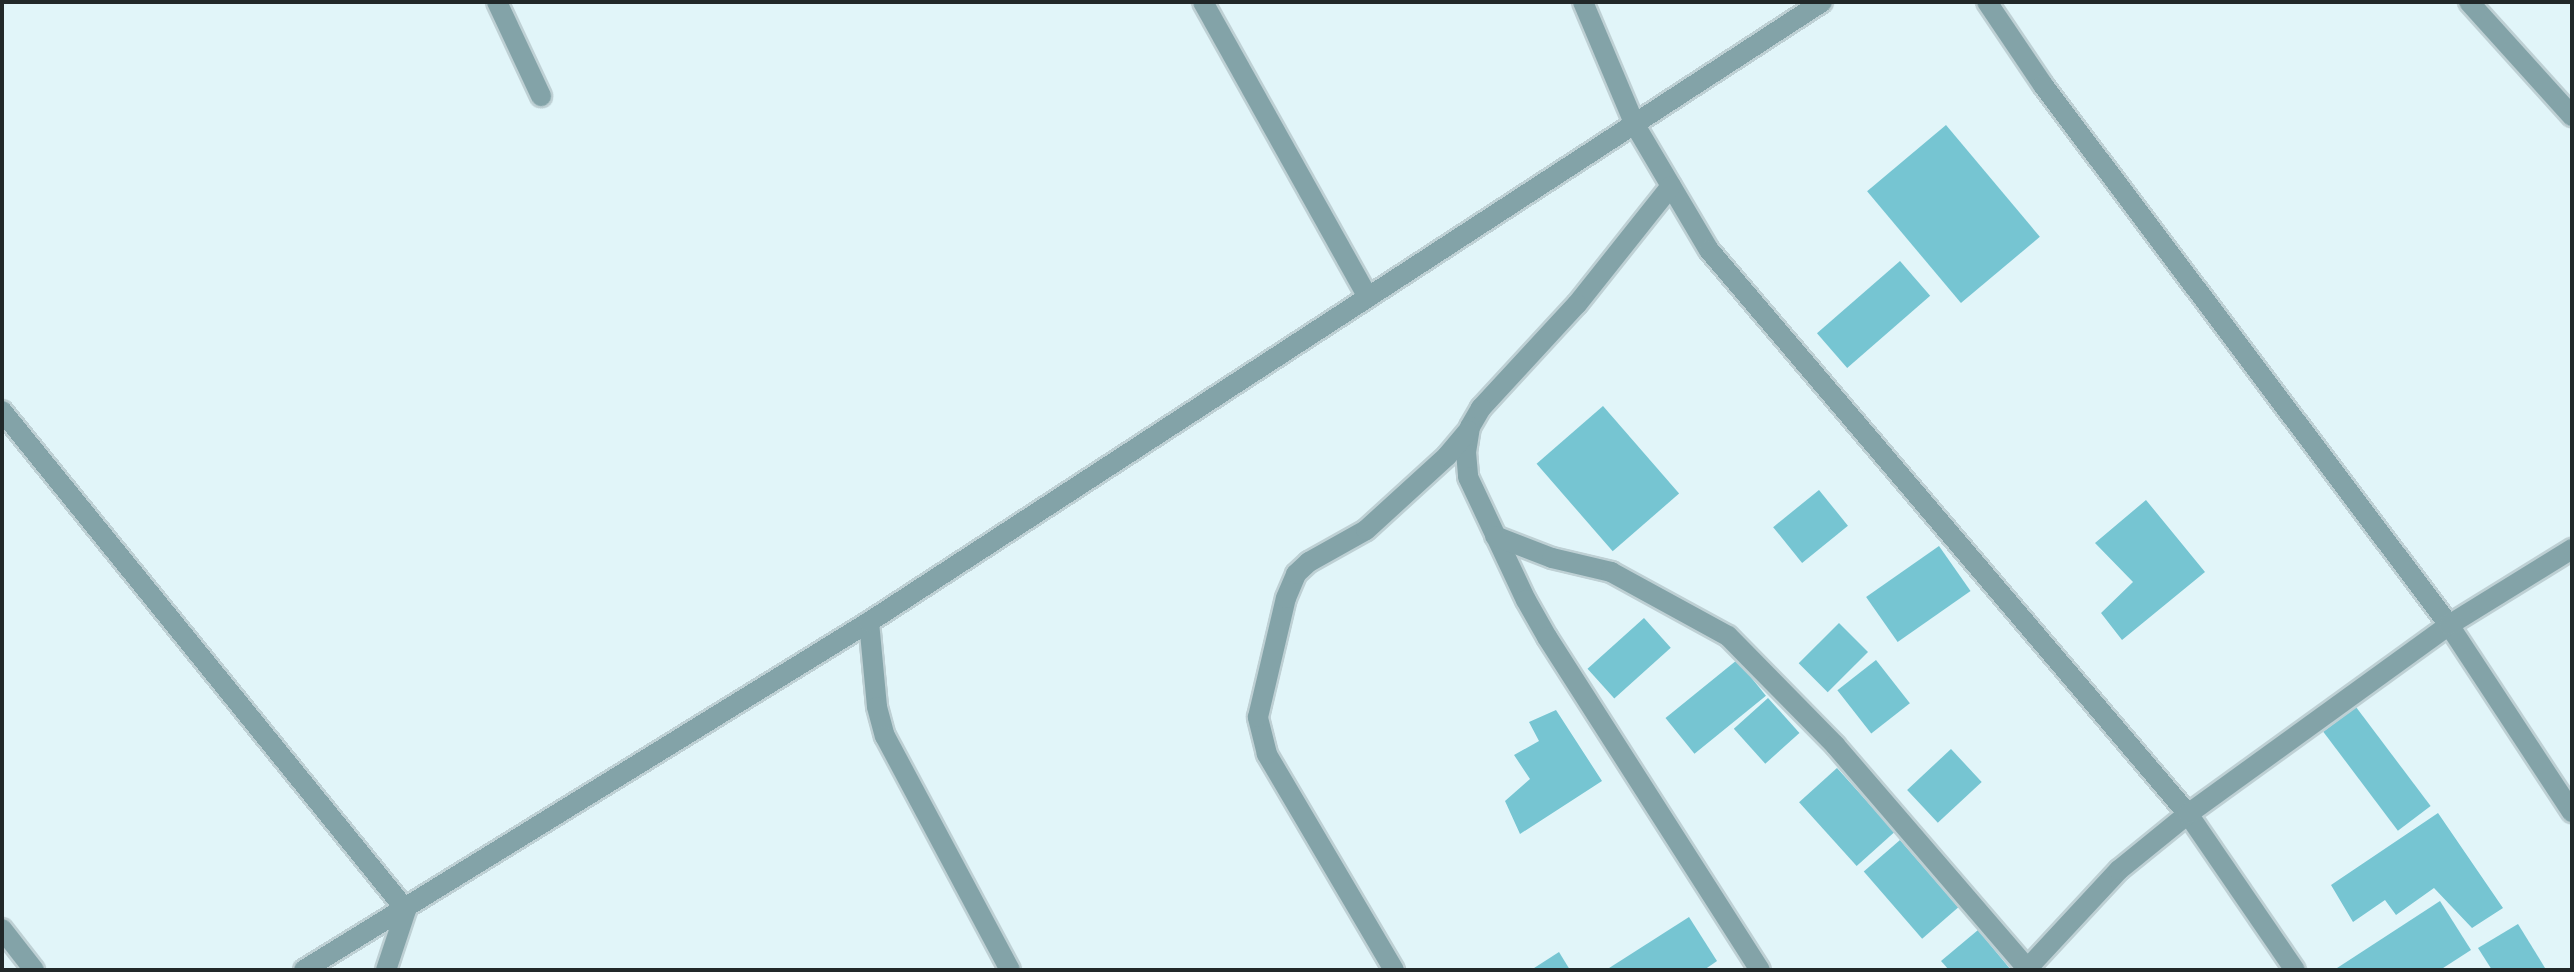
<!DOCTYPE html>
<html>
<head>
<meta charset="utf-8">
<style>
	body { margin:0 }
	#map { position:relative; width:2574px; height:972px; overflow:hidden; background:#e1f5f9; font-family:Montserrat,sans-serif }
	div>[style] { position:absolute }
	.building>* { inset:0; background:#76c5d2; transform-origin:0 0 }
	.roads { filter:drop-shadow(2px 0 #bed0d4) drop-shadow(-2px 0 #bed0d4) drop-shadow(0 2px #bed0d4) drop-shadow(0 -2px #bed0d4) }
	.minor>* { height:20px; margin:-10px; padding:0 10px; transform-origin:10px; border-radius:10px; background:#83a3a8 }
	span { translate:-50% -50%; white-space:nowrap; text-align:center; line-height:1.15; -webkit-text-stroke:6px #fff; paint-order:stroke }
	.frame { position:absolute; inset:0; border:4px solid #212829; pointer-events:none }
</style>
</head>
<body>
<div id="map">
	<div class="building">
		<i style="left:1946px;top:125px;width:146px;height:103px;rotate:50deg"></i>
		<i style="left:1900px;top:261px;width:46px;height:110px;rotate:49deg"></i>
		<i style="left:1603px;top:406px;width:116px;height:88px;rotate:49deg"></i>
		<i style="left:1819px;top:490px;width:46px;height:59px;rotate:51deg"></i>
		<i style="clip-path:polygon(2146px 500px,2205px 572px,2122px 640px,2101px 613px,2133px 582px,2095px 543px)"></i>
		<i style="left:1939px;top:546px;width:55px;height:89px;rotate:55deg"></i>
		<i style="left:1644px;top:618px;width:40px;height:76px;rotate:48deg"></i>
		<i style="left:1839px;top:623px;width:41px;height:57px;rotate:45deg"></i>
		<i style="left:1737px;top:660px;width:46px;height:92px;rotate:51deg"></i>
		<i style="left:1876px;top:660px;width:55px;height:49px;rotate:52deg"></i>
		<i style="left:1768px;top:698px;width:47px;height:46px;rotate:48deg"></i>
		<i style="left:2356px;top:707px;width:124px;height:41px;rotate:53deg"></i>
		<i style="clip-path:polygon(1556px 710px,1602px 781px,1520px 834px,1505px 801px,1530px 779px,1514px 755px,1539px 741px,1529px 722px)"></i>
		<i style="left:1951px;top:749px;width:45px;height:60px;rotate:47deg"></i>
		<i style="left:1837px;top:768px;width:86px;height:51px;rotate:48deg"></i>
		<i style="clip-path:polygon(2438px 813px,2503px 908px,2472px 928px,2434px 888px,2396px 915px,2385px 900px,2353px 922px,2331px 885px)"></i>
		<i style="left:1900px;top:840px;width:89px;height:48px;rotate:49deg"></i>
		<i style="clip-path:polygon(2440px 901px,2471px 950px,2440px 970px,2334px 970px)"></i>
		<i style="clip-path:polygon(1689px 917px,1717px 961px,1704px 970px,1606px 970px)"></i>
		<i style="clip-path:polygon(2518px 924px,2545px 968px,2492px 970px,2478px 948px)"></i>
		<i style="clip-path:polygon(1978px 930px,2011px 970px,1949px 970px,1941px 961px)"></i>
		<i style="clip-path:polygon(1559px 952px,1570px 970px,1531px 970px)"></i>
	</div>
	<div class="roads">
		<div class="minor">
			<i style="left:497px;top:2px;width:104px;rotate:64.9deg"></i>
			<i style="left:1203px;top:2px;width:338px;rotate:60.8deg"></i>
			<i style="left:1583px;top:2px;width:134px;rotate:67.1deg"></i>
			<i style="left:1635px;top:125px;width:145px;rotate:59.4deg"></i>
			<i style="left:1709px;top:250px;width:740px;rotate:49.66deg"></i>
			<i style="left:2188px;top:814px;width:189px;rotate:55.6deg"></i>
			<i style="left:1987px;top:2px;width:100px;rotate:56deg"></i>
			<i style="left:2043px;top:85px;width:676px;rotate:53.06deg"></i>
			<i style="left:2449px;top:625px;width:224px;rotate:56.7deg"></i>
			<i style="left:2469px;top:2px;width:154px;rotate:47.9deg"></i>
			<i style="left:1671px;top:186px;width:151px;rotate:128.5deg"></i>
			<i style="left:1577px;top:304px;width:142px;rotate:132.7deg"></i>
			<i style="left:1481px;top:408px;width:22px;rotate:120deg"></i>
			<i style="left:1470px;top:427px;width:25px;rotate:99deg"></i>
			<i style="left:1466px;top:452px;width:25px;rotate:85deg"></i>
			<i style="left:1468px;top:477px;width:136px;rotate:64.8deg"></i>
			<i style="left:1526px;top:600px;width:43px;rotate:60.4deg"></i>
			<i style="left:1547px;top:637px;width:395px;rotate:57.4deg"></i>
			<i style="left:2px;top:411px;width:642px;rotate:51.01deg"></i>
			<i style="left:406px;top:910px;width:63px;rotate:108.4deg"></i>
			<i style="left:1495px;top:536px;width:61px;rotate:21.1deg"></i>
			<i style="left:1552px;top:558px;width:61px;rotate:13.3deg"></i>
			<i style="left:1611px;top:572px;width:133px;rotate:28.7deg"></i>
			<i style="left:1728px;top:636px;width:153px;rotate:45.5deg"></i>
			<i style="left:1835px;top:745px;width:294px;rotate:49.3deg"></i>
			<i style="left:869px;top:622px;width:85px;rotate:84.6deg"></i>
			<i style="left:877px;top:707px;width:30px;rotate:75deg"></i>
			<i style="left:885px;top:736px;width:265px;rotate:61.9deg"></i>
			<i style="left:2px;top:929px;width:52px;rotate:52deg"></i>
			<i style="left:304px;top:970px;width:664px;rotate:-31.63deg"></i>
			<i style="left:869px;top:622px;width:1137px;rotate:-33.05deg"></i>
			<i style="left:1394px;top:970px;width:251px;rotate:-120.5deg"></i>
			<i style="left:1267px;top:754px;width:38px;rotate:-104deg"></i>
			<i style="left:1258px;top:717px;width:122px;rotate:-76.8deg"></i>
			<i style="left:1286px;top:598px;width:26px;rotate:-67deg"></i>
			<i style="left:1296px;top:574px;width:18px;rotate:-43deg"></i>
			<i style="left:1309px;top:562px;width:65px;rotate:-29.3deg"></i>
			<i style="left:1366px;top:530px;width:110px;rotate:-42.4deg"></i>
			<i style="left:1447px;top:456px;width:33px;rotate:-50deg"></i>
			<i style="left:2026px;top:970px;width:137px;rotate:-47.1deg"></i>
			<i style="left:2119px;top:870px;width:89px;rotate:-39.1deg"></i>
			<i style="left:2188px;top:814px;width:322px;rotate:-35.9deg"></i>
			<i style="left:2449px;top:625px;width:145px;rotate:-31.7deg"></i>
		</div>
	</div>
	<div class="frame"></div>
</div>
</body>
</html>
